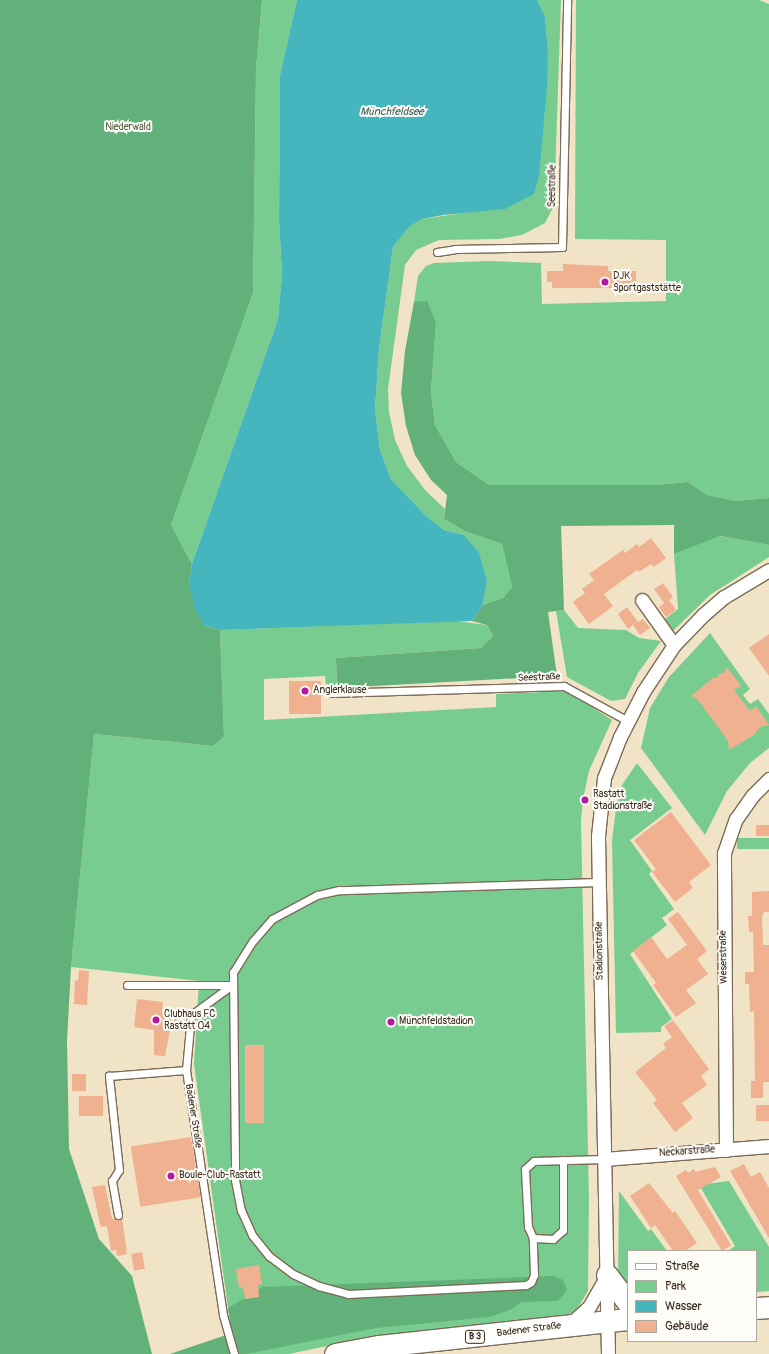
<!DOCTYPE html>
<html>
<head>
<meta charset="utf-8">
<style>
	body { margin:0 }
	#map { position:relative; width:769px; height:1354px; overflow:hidden; background:#f1e3c6; font-family:Pangolin,sans-serif }
	div>[style] { position:absolute }
	.green>* { inset:0; background:#79cc8f; transform-origin:0 0 }
	.forest>* { inset:0; background:#62b07a }
	.water>* { inset:0; background:#45b5be }
	.building>* { inset:0; background:#efb18f; transform-origin:0 0 }
	.roads { filter:drop-shadow(1px 0 #7b6b59) drop-shadow(-1px 0 #7b6b59) drop-shadow(0 1px #7b6b59) drop-shadow(0 -1px #7b6b59) }
	.lane>* { height:7px; margin:-3.5px; padding:0 3.5px; transform-origin:3.5px; border-radius:3.5px; background:#fff }
	.street>* { height:13px; margin:-6.5px; padding:0 6.5px; transform-origin:6.5px; border-radius:6.5px; background:#fff }
	.primary>* { height:21px; margin:-10.5px; padding:0 10.5px; transform-origin:10.5px; border-radius:10.5px; background:#fff }
	.dots>* { width:11px; height:11px; translate:-50% -50%; box-sizing:border-box; border:2px solid #fdfcf7; border-radius:50% }
	span { translate:-50% -50%; white-space:nowrap; text-align:center; line-height:1.15; -webkit-text-stroke:4px #fdfcf7; paint-order:stroke }
	.shield-label span { padding:1px 3px; background:#fdfcf7; border:1px solid; border-radius:3px; -webkit-text-stroke-width:0 }
	.shield-label { font-size:9px; color:#3b2a1e; font-weight:700 }
	.park-label { font-size:10px; color:#4e5b40 }
	.street-label { font-size:10px; color:#3b2a1e }
	.poi-label { font-size:10px; color:#3b2a1e }
	.left { translate:0 -50%; text-align:left }
	.water-label { font-size:11px; color:#3f625e; font-style:italic }
	.legend { position:absolute; left:627px; top:1250px; width:130px; height:92px; box-sizing:border-box; background:#fdfcf7; border:1px solid #afa8a0; margin:0; padding:5px 7px; list-style:none; font-size:12px; color:#3b2a1e }
	.legend li { display:flex; align-items:center; gap:8px; height:20px }
	.legend b { width:20px; border:1px solid #afa8a0 }
</style>
</head>
<body>
<div id="map">
	<div class="green">
		<i style="clip-path:polygon(262px 0,297px 0,280px 75px,279px 221px,282px 274px,278px 319px,192px 564px,171px 525px,253px 293px,256px 70px)"></i>
		<i style="clip-path:polygon(537px 0,561px 0,554px 206px,545px 223px,522px 235px,499px 239px,439px 240px,416px 250px,405px 265px,388px 389px,389px 412px,395px 440px,407px 466px,425px 490px,445px 509px,444px 519px,465px 531px,502px 544px,512px 587px,503px 598px,483px 605px,487px 581px,464px 535px,444px 530px,426px 516px,391px 479px,380px 450px,375px 409px,379px 349px,393px 247px,409px 227px,422px 219px,477px 211px,544px 121px,548px 51px,545px 18px)"></i>
		<i style="clip-path:polygon(576px 0,759px 0,769px 4px,769px 498px,736px 501px,707px 495px,688px 482px,655px 485px,489px 485px,456px 462px,435px 425px,431px 392px,436px 323px,414px 302px,418px 276px,426px 266px,434px 263px,490px 261px,541px 263px,542px 304px,666px 301px,666px 240px,575px 239px)"></i>
		<i style="clip-path:polygon(719px 536px,769px 545px,769px 557px,710px 595px,673px 631px,665px 619px,678px 609px,674px 554px)"></i>
		<i style="clip-path:polygon(564px 610px,578px 628px,626px 630px,639px 638px,661px 641px,638px 673px,625px 699px,611px 701px,567px 677px,556px 611px)"></i>
		<i style="clip-path:polygon(455px 621px,487px 625px,493px 636px,481px 648px,336px 658px,337px 688px,326px 688px,325px 676px,264px 679px,264px 720px,496px 707px,496px 694px,567px 691px,612px 720px,589px 771px,583px 799px,581px 821px,589px 1198px,588px 1291px,576px 1311px,562px 1317px,374px 1336px,289px 1354px,240px 1354px,232px 1333px,228px 1308px,194px 1064px,199px 981px,71px 967px,94px 734px,213px 746px,224px 735px,220px 630px)"></i>
		<i style="clip-path:polygon(710px 633px,750px 689px,743px 695px,750px 704px,758px 699px,769px 714px,769px 748px,750px 763px,727px 791px,705px 835px,641px 748px,650px 708px,669px 677px)"></i>
		<i style="clip-path:polygon(637px 763px,672px 808px,630px 840px,652px 871px,649px 874px,674px 909px,662px 918px,667px 925px,630px 954px,672px 1019px,661px 1027px,661px 1032px,616px 1033px,612px 840px,616px 809px,622px 785px)"></i>
		<i style="left:769px;top:838px;width:11px;height:32px;rotate:90deg"></i>
		<i style="clip-path:polygon(729px 1181px,769px 1247px,769px 1291px,756px 1292px,756px 1251px,728px 1251px,735px 1246px,699px 1185px)"></i>
		<i style="clip-path:polygon(619px 1191px,648px 1231px,651px 1229px,667px 1251px,628px 1251px,628px 1294px,618px 1282px)"></i>
	</div>
	<div class="forest">
		<i style="clip-path:polygon(0 0,262px 0,256px 70px,253px 293px,171px 525px,192px 564px,189px 584px,204px 625px,220px 630px,224px 736px,213px 746px,94px 734px,71px 967px,67px 1041px,69px 1149px,99px 1239px,132px 1276px,152px 1354px,0 1354px)"></i>
		<i style="clip-path:polygon(427px 301px,436px 323px,431px 392px,435px 425px,456px 462px,489px 485px,655px 485px,688px 482px,707px 495px,736px 501px,769px 498px,769px 545px,720px 536px,674px 554px,674px 525px,561px 526px,564px 610px,548px 612px,557px 676px,337px 688px,336px 658px,481px 648px,493px 636px,487px 625px,472px 621px,483px 605px,503px 598px,512px 587px,502px 544px,465px 531px,444px 519px,447px 495px,431px 480px,415px 455px,406px 426px,401px 393px,405px 351px,414px 302px)"></i>
		<i style="clip-path:polygon(554px 1276px,563px 1280px,567px 1290px,558px 1301px,521px 1302px,512px 1309px,490px 1317px,376px 1328px,246px 1354px,170px 1354px,232px 1333px,228px 1308px,263px 1287px)"></i>
	</div>
	<div class="water">
		<i style="clip-path:polygon(297px 0,537px 0,545px 17px,548px 51px,547px 88px,539px 176px,534px 194px,505px 209px,443px 215px,422px 219px,409px 227px,393px 247px,379px 349px,375px 409px,380px 450px,391px 479px,426px 516px,444px 530px,464px 535px,479px 553px,487px 581px,483px 605px,472px 621px,220px 630px,204px 625px,195px 609px,189px 584px,192px 564px,278px 319px,282px 274px,279px 221px,280px 75px)"></i>
	</div>
	<div class="building">
		<i style="clip-path:polygon(563px 264px,608px 266px,608px 271px,636px 271px,636px 288px,552px 288px,552px 282px,547px 282px,547px 271px,563px 271px)"></i>
		<i style="clip-path:polygon(651px 538px,666px 558px,654px 567px,651px 564px,639px 572px,637px 570px,604px 594px,613px 606px,589px 624px,573px 602px,585px 593px,582px 589px,594px 580px,589px 574px,623px 550px,625px 553px,637px 544px,639px 547px)"></i>
		<i style="clip-path:polygon(663px 583px,673px 597px,669px 600px,676px 610px,666px 617px,659px 607px,664px 603px,654px 589px)"></i>
		<i style="clip-path:polygon(627px 607px,638px 622px,643px 619px,650px 628px,640px 635px,633px 625px,628px 629px,618px 614px)"></i>
		<i style="clip-path:polygon(769px 634px,769px 676px,749px 648px)"></i>
		<i style="clip-path:polygon(727px 667px,741px 686px,734px 690px,750px 711px,756px 706px,769px 725px,760px 727px,754px 735px,729px 750px,728px 741px,698px 700px,691px 696px,713px 678px,717px 678px,720px 673px,723px 674px)"></i>
		<i style="left:289px;top:681px;width:32px;height:33px"></i>
		<i style="clip-path:polygon(671px 812px,711px 865px,689px 882px,693px 888px,675px 902px,652px 872px,656px 869px,634px 840px)"></i>
		<i style="left:769px;top:825px;width:11px;height:13px;rotate:90deg"></i>
		<i style="clip-path:polygon(769px 891px,769px 912px,764px 912px,762px 916px,763px 945px,769px 945px,769px 1082px,763px 1082px,763px 1098px,751px 1098px,751px 1081px,755px 1081px,754px 1011px,750px 1012px,749px 984px,745px 984px,745px 972px,754px 972px,753px 932px,749px 932px,748px 916px,752px 916px,752px 892px)"></i>
		<i style="clip-path:polygon(678px 912px,707px 951px,697px 959px,708px 974px,686px 990px,696px 1003px,676px 1017px,653px 985px,656px 983px,633px 951px,651px 937px,667px 959px,687px 945px,668px 919px)"></i>
		<i style="clip-path:polygon(79px 970px,89px 971px,87px 1005px,74px 1004px,75px 980px,78px 981px)"></i>
		<i style="clip-path:polygon(137px 999px,163px 1002px,162px 1012px,177px 1014px,175px 1031px,170px 1030px,165px 1056px,154px 1055px,154px 1030px,134px 1027px)"></i>
		<i style="clip-path:polygon(673px 1020px,709px 1069px,701px 1076px,707px 1085px,682px 1103px,693px 1118px,675px 1132px,653px 1103px,657px 1100px,635px 1072px,666px 1048px,663px 1044px,672px 1037px,664px 1026px)"></i>
		<i style="left:245px;top:1045px;width:19px;height:78px"></i>
		<i style="left:72px;top:1074px;width:14px;height:17px"></i>
		<i style="left:79px;top:1096px;width:24px;height:20px"></i>
		<i style="left:756px;top:1105px;width:13px;height:16px"></i>
		<i style="left:191px;top:1137px;width:61px;height:61px;rotate:81deg"></i>
		<i style="clip-path:polygon(744px 1164px,751px 1177px,760px 1172px,769px 1188px,769px 1238px,730px 1171px)"></i>
		<i style="clip-path:polygon(715px 1167px,721px 1177px,698px 1190px,731px 1245px,722px 1251px,676px 1176px,686px 1170px,688px 1173px,694px 1169px,695px 1172px)"></i>
		<i style="clip-path:polygon(649px 1183px,673px 1213px,675px 1211px,697px 1243px,685px 1251px,673px 1251px,655px 1225px,651px 1228px,630px 1196px)"></i>
		<i style="clip-path:polygon(105px 1185px,112px 1219px,122px 1217px,127px 1254px,117px 1256px,116px 1250px,111px 1251px,107px 1226px,101px 1227px,100px 1224px,92px 1187px)"></i>
		<i style="left:142px;top:1252px;width:17px;height:11px;rotate:80deg"></i>
		<i style="clip-path:polygon(259px 1265px,262px 1284px,258px 1285px,259px 1297px,245px 1299px,243px 1287px,239px 1288px,236px 1269px)"></i>
	</div>
	<div class="roads">
		<div class="lane">
			<i style="left:437px;top:252px;width:18px;rotate:-9deg"></i>
			<i style="left:455px;top:249px;width:107px;rotate:-1.1deg"></i>
			<i style="left:562px;top:247px;width:247px;rotate:-88.8deg"></i>
			<i style="left:331px;top:693px;width:233px;rotate:-1.7deg"></i>
			<i style="left:564px;top:686px;width:73px;rotate:28.7deg"></i>
			<i style="left:599px;top:882px;width:260px;rotate:178.2deg"></i>
			<i style="left:339px;top:890px;width:23px;rotate:167deg"></i>
			<i style="left:317px;top:895px;width:51px;rotate:151.9deg"></i>
			<i style="left:272px;top:919px;width:30px;rotate:131deg"></i>
			<i style="left:252px;top:942px;width:36px;rotate:122deg"></i>
			<i style="left:233px;top:972px;width:208px;rotate:89.4deg"></i>
			<i style="left:235px;top:1180px;width:31px;rotate:79deg"></i>
			<i style="left:241px;top:1210px;width:27px;rotate:66deg"></i>
			<i style="left:252px;top:1235px;width:27px;rotate:51deg"></i>
			<i style="left:269px;top:1256px;width:30px;rotate:37deg"></i>
			<i style="left:293px;top:1274px;width:29px;rotate:25deg"></i>
			<i style="left:319px;top:1286px;width:30px;rotate:15deg"></i>
			<i style="left:348px;top:1294px;width:178px;rotate:-2.9deg"></i>
			<i style="left:526px;top:1285px;width:6px;rotate:-31deg"></i>
			<i style="left:531px;top:1282px;width:8px;rotate:-67deg"></i>
			<i style="left:534px;top:1275px;width:37px;rotate:-92deg"></i>
			<i style="left:533px;top:1238px;width:12px;rotate:-114deg"></i>
			<i style="left:528px;top:1227px;width:58px;rotate:-93deg"></i>
			<i style="left:525px;top:1169px;width:12px;rotate:-42deg"></i>
			<i style="left:534px;top:1161px;width:70px;rotate:-1.6deg"></i>
			<i style="left:127px;top:985px;width:105px"></i>
			<i style="left:186px;top:1070px;width:55px;rotate:-84.8deg"></i>
			<i style="left:191px;top:1015px;width:51px;rotate:-36.2deg"></i>
			<i style="left:118px;top:1215px;width:35px;rotate:-100deg"></i>
			<i style="left:112px;top:1181px;width:13px;rotate:-58deg"></i>
			<i style="left:119px;top:1170px;width:95px;rotate:-96.1deg"></i>
			<i style="left:109px;top:1076px;width:77px;rotate:-4.5deg"></i>
			<i style="left:186px;top:1070px;width:248px;rotate:81.4deg"></i>
			<i style="left:223px;top:1315px;width:41px;rotate:74.2deg"></i>
			<i style="left:533px;top:1238px;width:20px;rotate:3deg"></i>
			<i style="left:553px;top:1239px;width:13px;rotate:-42deg"></i>
			<i style="left:563px;top:1230px;width:70px;rotate:-90deg"></i>
		</div>
		<div class="street">
			<i style="left:642px;top:600px;width:55px;rotate:54.6deg"></i>
			<i style="left:726px;top:1150px;width:297px;rotate:-90.4deg"></i>
			<i style="left:724px;top:853px;width:36px;rotate:-71deg"></i>
			<i style="left:736px;top:819px;width:29px;rotate:-55deg"></i>
			<i style="left:753px;top:795px;width:23px;rotate:-45deg"></i>
			<i style="left:604px;top:1159px;width:166px;rotate:-4.5deg"></i>
			<i style="left:570px;top:1324px;width:25px;rotate:-42deg"></i>
			<i style="left:589px;top:1307px;width:32px;rotate:-60deg"></i>
			<i style="left:608px;top:1354px;width:518px;rotate:-91.11deg"></i>
			<i style="left:598px;top:836px;width:58px;rotate:-84.1deg"></i>
			<i style="left:604px;top:778px;width:44px;rotate:-68.7deg"></i>
			<i style="left:620px;top:737px;width:51px;rotate:-62.9deg"></i>
			<i style="left:643px;top:692px;width:56px;rotate:-56.6deg"></i>
			<i style="left:674px;top:645px;width:42px;rotate:-46deg"></i>
			<i style="left:703px;top:615px;width:28px;rotate:-41deg"></i>
			<i style="left:724px;top:597px;width:52px;rotate:-31deg"></i>
		</div>
		<div class="primary">
			<i style="left:607px;top:1275px;width:35px;rotate:53deg"></i>
			<i style="left:756px;top:1308px;width:13px;rotate:-4deg"></i>
			<i style="left:335px;top:1354px;width:45px;rotate:-10.3deg"></i>
			<i style="left:379px;top:1346px;width:250px;rotate:-6.2deg"></i>
		</div>
	</div>
	<div class="dots">
		<i style="left:605px;top:282px;background:#b5179e"></i>
		<i style="left:305px;top:691px;background:#b5179e"></i>
		<i style="left:585px;top:800px;background:#b5179e"></i>
		<i style="left:156px;top:1020px;background:#b5179e"></i>
		<i style="left:391px;top:1022px;background:#b5179e"></i>
		<i style="left:171px;top:1176px;background:#b5179e"></i>
	</div>
	<div class="shield-label">
		<span style="left:475px;top:1337px">B 3</span>
	</div>
	<div class="park-label">
		<span style="left:128px;top:128px">Niederwald</span>
	</div>
	<div class="street-label">
		<span style="left:553px;top:186px;rotate:-89deg">Seestraße</span>
		<span style="left:539px;top:678px;rotate:-2deg">Seestraße</span>
		<span style="left:600px;top:951px;rotate:-91deg">Stadionstraße</span>
		<span style="left:724px;top:957px;rotate:-91deg">Weserstraße</span>
		<span style="left:193px;top:1116px;rotate:81deg">Badener Straße</span>
		<span style="left:687px;top:1152px;rotate:-4deg">Neckarstraße</span>
		<span style="left:529px;top:1330px;rotate:-7deg">Badener Straße</span>
	</div>
	<div class="poi-label">
		<span class="left" style="left:613px;top:282px">DJK<br>Sportgaststätte</span>
		<span class="left" style="left:313px;top:691px">Anglerklause</span>
		<span class="left" style="left:593px;top:800px">Rastatt<br>Stadionstraße</span>
		<span class="left" style="left:164px;top:1020px">Clubhaus FC<br>Rastatt 04</span>
		<span class="left" style="left:399px;top:1022px">Münchfeldstadion</span>
		<span class="left" style="left:179px;top:1176px">Boule-Club-Rastatt</span>
	</div>
	<div class="water-label">
		<span style="left:392px;top:112px">Münchfeldsee</span>
	</div>
	<ul class="legend">
	<li><b style="height:5px;background:#fff"></b>Straße</li>
	<li><b style="height:11px;background:#79cc8f"></b>Park</li>
	<li><b style="height:11px;background:#45b5be"></b>Wasser</li>
	<li><b style="height:11px;background:#efb18f"></b>Gebäude</li>
	</ul>
</div>
</body>
</html>
